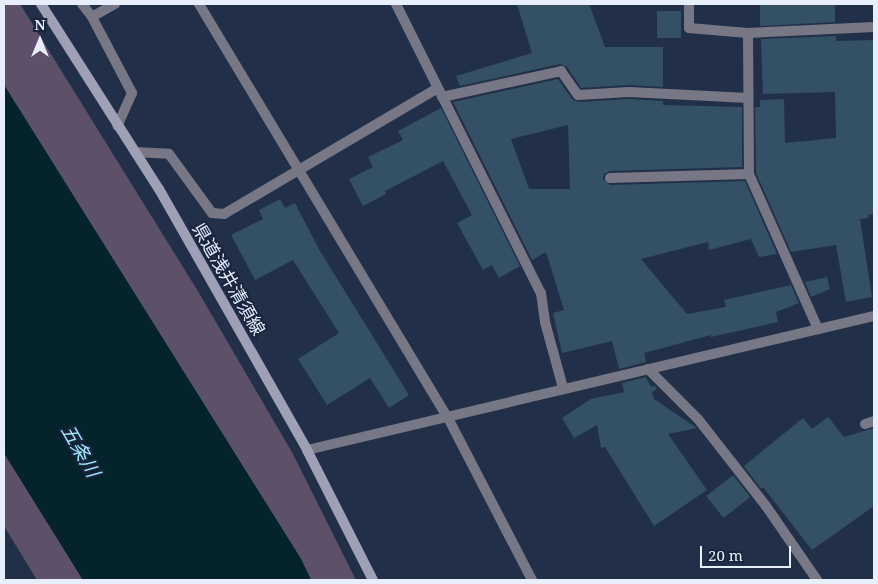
<!DOCTYPE html>
<html>
<head>
<meta charset="utf-8">
<style>
	body { margin:0 }
	#map { position:relative; width:878px; height:584px; overflow:hidden; background:#222f49; font-family:"Noto Serif","Noto Sans JP",serif }
	div>[style] { position:absolute }
	.green>* { inset:0; background:#5d516a }
	.water>* { inset:0; background:#04232b }
	.building>* { inset:0; background:#335064; transform-origin:0 0 }
	.service>* { height:10px; margin:-5px; padding:0 5px; transform-origin:5px; border-radius:5px; background:#777785 }
	.minor>* { height:10px; margin:-5px; padding:0 5px; transform-origin:5px; border-radius:5px; background:#777785 }
	.secondary>* { height:10px; margin:-5px; padding:0 5px; transform-origin:5px; border-radius:5px; background:#9f9fb6 }
	span { translate:-50% -50%; white-space:nowrap; text-align:center; line-height:1.15; -webkit-text-stroke:4px #19253e; paint-order:stroke }
	.street-label { font-size:18px; color:#e7eefc }
	.water-label { font-size:19px; color:#9de7fd; font-style:italic }
	.frame { position:absolute; inset:0; border:5px solid #e7eefc; pointer-events:none }
	.north { position:absolute; left:15px; top:15px; width:50px; height:50px; -webkit-text-stroke:4px #19253e; paint-order:stroke; rotate:0deg; font-size:14px; font-weight:700; line-height:20px; text-align:center; color:#e7eefc }
	.north::after { content:''; display:block; margin:auto; width:18px; height:22px; background:#e7eefc; clip-path:polygon(50% 0,100% 100%,50% 72%,0 100%) }
	.scale { position:absolute; left:700px; top:546px; width:91px; height:22px; box-sizing:border-box; border:2px solid #e7eefc; border-top:0; padding-left:6px; font-size:15px; line-height:18px; white-space:nowrap; color:#e7eefc; -webkit-text-stroke:4px #19253e; paint-order:stroke }
</style>
</head>
<body>
<div id="map">
	<div class="green">
		<i style="clip-path:polygon(4px 4px,20px 4px,199px 293px,293px 454px,356px 580px,311px 580px,301px 559px,4px 85px)"></i>
		<i style="clip-path:polygon(4px 453px,83px 580px,37px 580px,4px 526px)"></i>
	</div>
	<div class="water">
		<i style="clip-path:polygon(4px 85px,301px 559px,311px 580px,83px 580px,4px 453px)"></i>
	</div>
	<div class="building">
		<i style="clip-path:polygon(517px 4px,589px 4px,605px 47px,663px 47px,663px 87px,629px 85px,581px 88px,567px 67px,560px 64px,460px 86px,456px 76px,532px 53px)"></i>
		<i style="clip-path:polygon(760px 4px,835px 4px,835px 22px,760px 26px)"></i>
		<i style="left:657px;top:11px;width:24px;height:27px"></i>
		<i style="clip-path:polygon(836px 36px,836px 41px,874px 40px,874px 214px,868px 215px,869px 218px,860px 219px,872px 297px,846px 302px,836px 245px,791px 252px,756px 173px,755px 107px,760px 107px,760px 100px,784px 99px,785px 143px,836px 138px,835px 92px,763px 94px,761px 39px)"></i>
		<i style="clip-path:polygon(evenodd,558px 79px,572px 99px,578px 102px,629px 99px,663px 101px,663px 105px,742px 107px,742px 167px,610px 171px,604px 174px,603px 179px,610px 185px,745px 181px,777px 254px,759px 257px,751px 239px,709px 250px,708px 242px,641px 259px,687px 314px,726px 307px,724px 300px,791px 285px,799px 303px,776px 312px,778px 322px,711px 337px,711px 335px,644px 353px,646px 362px,619px 369px,612px 341px,562px 353px,553px 313px,564px 310px,546px 252px,532px 260px,453px 102px,558px 79px,568px 125px,570px 189px,529px 189px,511px 139px,568px 125px)"></i>
		<i style="clip-path:polygon(441px 108px,520px 266px,499px 278px,492px 265px,483px 270px,457px 223px,472px 215px,443px 161px,385px 191px,386px 194px,363px 206px,349px 179px,373px 167px,368px 157px,403px 140px,398px 131px)"></i>
		<i style="clip-path:polygon(280px 199px,285px 208px,295px 203px,320px 251px,409px 395px,389px 408px,370px 378px,327px 405px,298px 359px,339px 333px,293px 260px,255px 280px,231px 235px,263px 219px,259px 210px)"></i>
		<i style="clip-path:polygon(827px 277px,830px 289px,811px 297px,805px 282px)"></i>
		<i style="clip-path:polygon(646px 377px,651px 387px,655px 386px,657px 389px,652px 392px,654px 399px,697px 428px,668px 434px,707px 490px,654px 526px,605px 447px,601px 448px,597px 425px,574px 438px,562px 418px,591px 399px,624px 392px,622px 383px)"></i>
		<i style="clip-path:polygon(828px 417px,844px 437px,874px 428px,874px 506px,812px 550px,763px 487px,761px 489px,744px 466px,803px 418px,812px 429px)"></i>
		<i style="left:733px;top:475px;width:28px;height:34px;rotate:52deg"></i>
	</div>
	<div class="service">
		<i style="left:610px;top:178px;width:139px;rotate:-1.6deg"></i>
	</div>
	<div class="minor">
		<i style="left:82px;top:4px;width:16px;rotate:52deg"></i>
		<i style="left:115px;top:4px;width:26px;rotate:151deg"></i>
		<i style="left:92px;top:17px;width:86px;rotate:62.2deg"></i>
		<i style="left:132px;top:93px;width:36px;rotate:114deg"></i>
		<i style="left:199px;top:4px;width:481px;rotate:59deg"></i>
		<i style="left:447px;top:416px;width:185px;rotate:62.6deg"></i>
		<i style="left:396px;top:4px;width:323px;rotate:63.4deg"></i>
		<i style="left:541px;top:293px;width:29px;rotate:82deg"></i>
		<i style="left:545px;top:322px;width:68px;rotate:74.7deg"></i>
		<i style="left:689px;top:4px;width:24px;rotate:90deg"></i>
		<i style="left:689px;top:28px;width:59px;rotate:4.8deg"></i>
		<i style="left:748px;top:33px;width:141px;rotate:89.6deg"></i>
		<i style="left:749px;top:174px;width:170px;rotate:66deg"></i>
		<i style="left:748px;top:33px;width:126px;rotate:-2.7deg"></i>
		<i style="left:442px;top:97px;width:122px;rotate:-12.3deg"></i>
		<i style="left:561px;top:71px;width:29px;rotate:55deg"></i>
		<i style="left:578px;top:95px;width:51px;rotate:-3.4deg"></i>
		<i style="left:629px;top:92px;width:119px;rotate:2.9deg"></i>
		<i style="left:135px;top:152px;width:34px;rotate:3deg"></i>
		<i style="left:169px;top:154px;width:73px;rotate:53.9deg"></i>
		<i style="left:212px;top:213px;width:12px;rotate:5deg"></i>
		<i style="left:224px;top:214px;width:248px;rotate:-30.5deg"></i>
		<i style="left:648px;top:369px;width:71px;rotate:45deg"></i>
		<i style="left:698px;top:419px;width:110px;rotate:52deg"></i>
		<i style="left:766px;top:506px;width:90px;rotate:55.4deg"></i>
		<i style="left:865px;top:424px;width:9px;rotate:-18deg"></i>
		<i style="left:307px;top:450px;width:583px;rotate:-13.3deg"></i>
	</div>
	<div class="secondary">
		<i style="left:41px;top:4px;width:219px;rotate:57.5deg"></i>
		<i style="left:159px;top:189px;width:300px;rotate:60.4deg"></i>
		<i style="left:307px;top:450px;width:146px;rotate:63.1deg"></i>
	</div>
	<div class="street-label">
		<span style="left:229px;top:279px;rotate:60deg">県道浅井清須線</span>
	</div>
	<div class="water-label">
		<span style="left:80px;top:451px;rotate:60deg">五条川</span>
	</div>
	<div class="frame"></div>
	<div class="north">N</div>
	<div class="scale">20 m</div>
</div>
</body>
</html>
